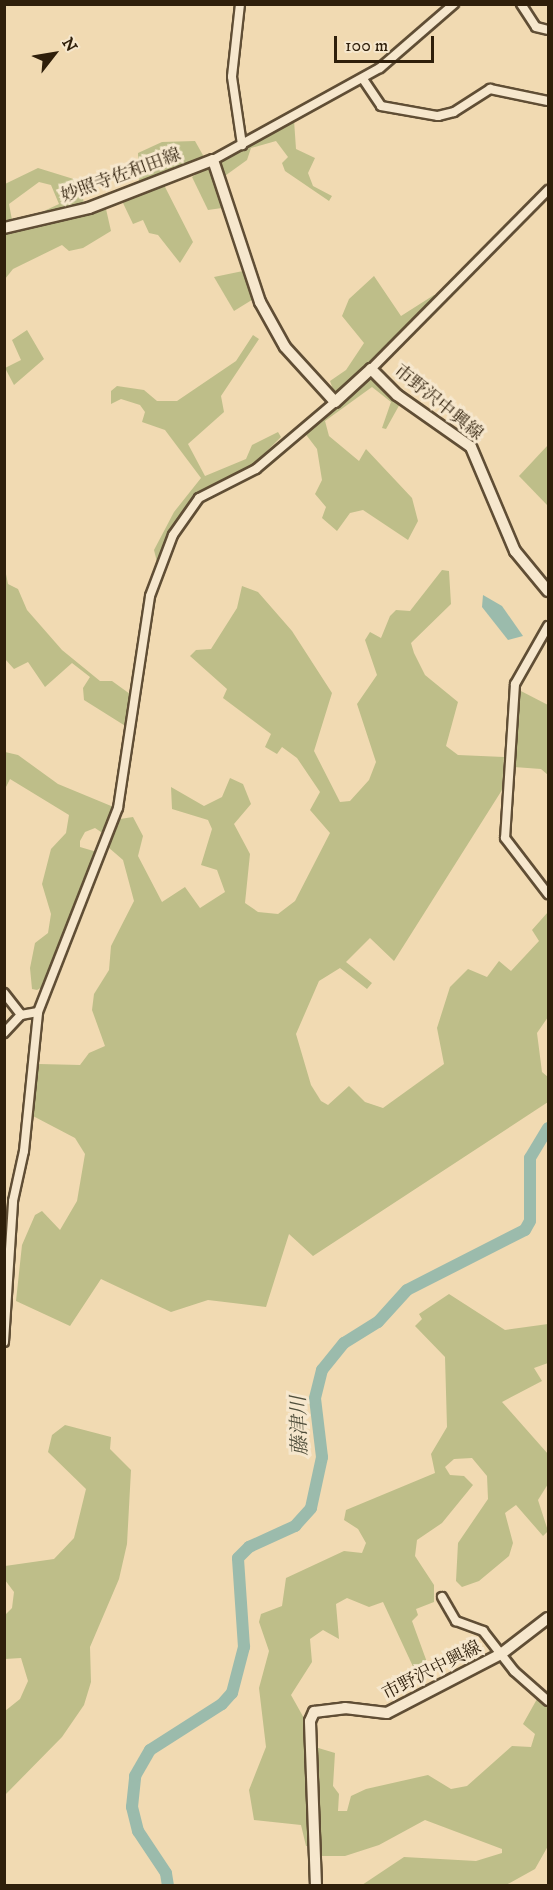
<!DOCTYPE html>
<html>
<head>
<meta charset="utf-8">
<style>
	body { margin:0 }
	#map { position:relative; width:553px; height:1890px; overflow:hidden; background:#f1dab2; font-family:"IM FELL DW Pica","Noto Serif JP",serif }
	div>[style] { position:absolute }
	.green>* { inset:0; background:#bebe89 }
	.water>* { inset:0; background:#9bbbac }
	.river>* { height:12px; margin:-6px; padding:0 6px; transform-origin:6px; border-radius:6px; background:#9bbbac }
	.roads { filter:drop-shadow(2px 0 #604e35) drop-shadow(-2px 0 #604e35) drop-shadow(0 2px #604e35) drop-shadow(0 -2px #604e35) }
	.street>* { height:8px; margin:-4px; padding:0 4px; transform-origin:4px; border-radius:4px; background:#f6e7cd }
	.secondary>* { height:10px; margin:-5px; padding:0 5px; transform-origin:5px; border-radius:5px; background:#f6e7cd }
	span { translate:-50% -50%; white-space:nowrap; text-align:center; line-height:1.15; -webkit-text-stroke:6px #f6e7cd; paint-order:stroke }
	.street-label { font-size:18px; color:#2f1f0b }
	.water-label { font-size:20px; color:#4f4e3b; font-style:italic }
	.frame { position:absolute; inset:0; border:6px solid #2f1f0b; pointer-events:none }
	.north { position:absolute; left:24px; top:24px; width:60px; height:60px; -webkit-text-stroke:4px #f6e7cd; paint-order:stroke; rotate:59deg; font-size:16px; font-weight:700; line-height:24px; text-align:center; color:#2f1f0b }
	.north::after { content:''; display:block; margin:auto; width:21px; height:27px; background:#2f1f0b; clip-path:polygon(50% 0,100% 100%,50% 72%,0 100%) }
	.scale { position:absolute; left:334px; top:36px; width:100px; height:27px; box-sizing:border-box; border:3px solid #2f1f0b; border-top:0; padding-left:8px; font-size:18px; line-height:21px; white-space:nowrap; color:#2f1f0b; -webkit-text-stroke:4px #f6e7cd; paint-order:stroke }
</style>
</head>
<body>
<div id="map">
	<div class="green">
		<i style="clip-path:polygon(294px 120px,296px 149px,315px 158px,308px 173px,313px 186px,332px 196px,329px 201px,285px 171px,282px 163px,288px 157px,276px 141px,251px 148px,247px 160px,222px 178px,221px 161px)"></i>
		<i style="clip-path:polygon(195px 141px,204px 157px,139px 181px,138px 153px,162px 142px)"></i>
		<i style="clip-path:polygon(38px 168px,80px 181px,84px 204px,47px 215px,44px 211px,59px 204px,51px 185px,39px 182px,9px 204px,12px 220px,5px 222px,5px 184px)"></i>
		<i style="clip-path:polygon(206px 168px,211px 171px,222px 208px,208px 210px,192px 177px)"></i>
		<i style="clip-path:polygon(159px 183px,164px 185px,193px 242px,180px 263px,158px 235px,149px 233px,143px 220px,133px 224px,123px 203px)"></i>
		<i style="clip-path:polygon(106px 209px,111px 231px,83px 248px,69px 251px,62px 245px,13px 269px,5px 279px,5px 233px)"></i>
		<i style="clip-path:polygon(243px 271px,255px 298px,234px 311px,214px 277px)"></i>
		<i style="clip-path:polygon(374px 276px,401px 316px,434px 295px,442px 295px,335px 395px,330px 381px,346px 370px,364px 343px,342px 316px,349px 299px)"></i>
		<i style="clip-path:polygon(27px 330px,44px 359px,14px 385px,5px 368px,21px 360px,12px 340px)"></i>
		<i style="clip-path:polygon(253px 335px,259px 339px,221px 396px,224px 412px,188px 444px,205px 476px,246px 459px,252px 445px,278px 432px,281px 437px,254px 464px,202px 490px,174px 526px,157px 562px,154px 550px,174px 512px,201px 478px,165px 430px,142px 422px,145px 412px,140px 405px,121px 399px,111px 404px,111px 391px,117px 386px,144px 390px,157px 401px,177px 401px,236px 361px)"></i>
		<i style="clip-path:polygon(370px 372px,401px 402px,386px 429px,382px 428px,391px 402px,372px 387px,325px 421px,329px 436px,359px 461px,366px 449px,412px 498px,418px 521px,408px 540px,363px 510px,350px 513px,337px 531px,322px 518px,326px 507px,315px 494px,322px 480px,317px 449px,304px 432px)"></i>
		<i style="clip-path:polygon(548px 445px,548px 506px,519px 476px)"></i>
		<i style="clip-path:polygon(4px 564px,8px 584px,18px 589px,27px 610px,62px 650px,100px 681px,112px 681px,130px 694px,127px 727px,84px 700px,83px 688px,90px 677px,72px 663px,45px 687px,28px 662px,14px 669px,5px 659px)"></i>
		<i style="clip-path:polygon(442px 570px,449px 571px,451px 604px,411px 643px,414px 653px,425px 675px,458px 702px,446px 746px,458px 755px,504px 757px,502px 790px,394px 961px,370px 938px,346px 962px,372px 983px,367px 989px,340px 968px,319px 981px,296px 1034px,311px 1085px,321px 1101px,328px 1105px,349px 1086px,365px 1102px,383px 1108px,444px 1064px,437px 1028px,450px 987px,468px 969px,487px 977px,499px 961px,511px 971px,539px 941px,532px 930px,548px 912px,548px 1017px,537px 1033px,542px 1072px,548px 1077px,548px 1102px,313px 1256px,289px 1234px,266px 1307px,208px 1300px,171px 1312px,101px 1279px,70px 1326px,16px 1301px,22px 1245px,35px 1215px,42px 1211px,60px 1230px,77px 1201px,85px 1154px,75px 1138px,33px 1116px,39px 1064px,80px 1065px,89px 1053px,105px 1046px,92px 1010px,94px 994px,109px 970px,111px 946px,134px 901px,123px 860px,108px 847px,120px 819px,133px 817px,143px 836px,138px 856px,162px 902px,185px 887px,200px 908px,225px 892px,217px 870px,201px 865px,212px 829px,208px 820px,172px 809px,171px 787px,204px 806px,222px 797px,230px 778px,243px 784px,251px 804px,234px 824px,250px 854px,245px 903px,258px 912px,278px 914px,295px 901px,330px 833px,310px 810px,320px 792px,297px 758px,282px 747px,277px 754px,265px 747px,271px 734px,223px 698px,227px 689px,190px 656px,196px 650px,211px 649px,237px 608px,242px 586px,258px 592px,292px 631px,332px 693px,314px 751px,340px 802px,350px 801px,369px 780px,376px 762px,357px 704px,377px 675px,365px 640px,370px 632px,381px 638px,390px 616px,396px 610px,410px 611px)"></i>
		<i style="clip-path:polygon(517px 689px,548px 705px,548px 775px,541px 769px,514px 767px)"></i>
		<i style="clip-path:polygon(5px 752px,18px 755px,58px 784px,116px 808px,104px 834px,95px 828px,85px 832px,80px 841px,80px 847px,97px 852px,44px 986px,37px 990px,32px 989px,30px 968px,35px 943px,48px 933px,51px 914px,42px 884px,51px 849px,66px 833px,69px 815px,10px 779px,5px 789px)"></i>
		<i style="clip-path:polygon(449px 1294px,505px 1330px,548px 1324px,548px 1363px,534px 1368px,542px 1381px,502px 1402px,548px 1454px,548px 1484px,538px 1500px,548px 1531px,543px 1536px,516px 1505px,505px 1513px,513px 1543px,509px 1556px,479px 1581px,462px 1587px,456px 1581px,458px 1543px,488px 1499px,487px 1476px,472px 1458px,454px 1459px,445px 1467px,450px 1475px,464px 1476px,473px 1485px,442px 1523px,417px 1540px,415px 1556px,434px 1585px,434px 1602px,416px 1609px,418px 1615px,412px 1621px,428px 1665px,416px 1673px,383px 1602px,369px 1607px,347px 1598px,336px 1604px,339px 1639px,323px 1630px,310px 1639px,312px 1662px,291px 1695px,305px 1720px,305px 1744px,335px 1753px,333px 1786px,339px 1794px,338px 1811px,347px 1811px,351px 1796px,366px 1789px,428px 1775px,451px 1789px,467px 1786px,512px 1746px,531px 1747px,535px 1734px,523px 1724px,537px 1699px,548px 1707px,548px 1846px,535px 1869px,506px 1885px,362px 1885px,404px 1857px,476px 1861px,502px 1853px,502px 1849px,425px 1820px,379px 1845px,345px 1856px,321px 1856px,318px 1847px,306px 1846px,301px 1825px,254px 1820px,249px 1790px,266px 1747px,259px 1688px,269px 1651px,259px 1622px,261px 1614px,282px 1606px,286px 1578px,344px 1551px,362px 1553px,366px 1543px,358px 1529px,344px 1520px,346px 1510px,435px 1473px,431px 1454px,447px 1427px,445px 1357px,415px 1326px,422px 1319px,419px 1314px)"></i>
		<i style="clip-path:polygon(65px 1425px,111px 1437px,110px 1449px,131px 1470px,127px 1544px,119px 1579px,90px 1647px,91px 1682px,84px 1705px,62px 1737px,5px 1795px,5px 1711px,20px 1699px,28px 1681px,21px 1658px,5px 1659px,5px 1615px,12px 1608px,14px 1592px,5px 1580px,5px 1566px,54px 1559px,74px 1538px,86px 1489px,48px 1452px,52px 1435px)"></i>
	</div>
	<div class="water">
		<i style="clip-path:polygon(483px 595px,502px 606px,523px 636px,508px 640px,482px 607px)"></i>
	</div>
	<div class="river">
		<i style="left:168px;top:1886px;width:13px;rotate:-99deg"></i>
		<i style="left:166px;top:1873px;width:50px;rotate:-123.7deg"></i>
		<i style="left:138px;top:1831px;width:25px;rotate:-104deg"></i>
		<i style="left:132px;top:1807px;width:31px;rotate:-84deg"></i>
		<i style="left:135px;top:1776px;width:30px;rotate:-60deg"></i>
		<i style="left:150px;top:1750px;width:85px;rotate:-32.6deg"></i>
		<i style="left:222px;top:1704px;width:15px;rotate:-48deg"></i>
		<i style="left:232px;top:1693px;width:48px;rotate:-75.4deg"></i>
		<i style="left:244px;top:1647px;width:89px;rotate:-93.9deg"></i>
		<i style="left:238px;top:1558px;width:16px;rotate:-45deg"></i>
		<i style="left:249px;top:1547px;width:51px;rotate:-24.5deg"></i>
		<i style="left:295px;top:1526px;width:24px;rotate:-48deg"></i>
		<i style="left:311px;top:1508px;width:52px;rotate:-77.8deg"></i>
		<i style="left:322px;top:1457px;width:59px;rotate:-96.8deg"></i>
		<i style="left:315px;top:1398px;width:29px;rotate:-76deg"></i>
		<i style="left:322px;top:1370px;width:35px;rotate:-51deg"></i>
		<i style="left:344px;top:1343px;width:40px;rotate:-32deg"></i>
		<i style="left:378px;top:1322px;width:43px;rotate:-47.8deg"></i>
		<i style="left:407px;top:1290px;width:132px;rotate:-27deg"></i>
		<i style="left:525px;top:1230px;width:10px;rotate:-61deg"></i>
		<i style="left:530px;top:1221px;width:63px;rotate:-90deg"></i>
		<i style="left:530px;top:1158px;width:35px;rotate:-59deg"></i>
	</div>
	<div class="roads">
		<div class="street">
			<i style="left:240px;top:4px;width:73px;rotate:96.3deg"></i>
			<i style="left:232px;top:77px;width:69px;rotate:81.6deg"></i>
			<i style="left:521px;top:4px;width:27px;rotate:57deg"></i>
			<i style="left:536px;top:27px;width:12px;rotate:14deg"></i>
			<i style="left:363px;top:79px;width:32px;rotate:56deg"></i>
			<i style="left:381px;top:106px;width:58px;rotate:10deg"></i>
			<i style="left:438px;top:116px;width:16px;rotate:-14deg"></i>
			<i style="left:454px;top:112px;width:43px;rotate:-32.6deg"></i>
			<i style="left:490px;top:89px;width:59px;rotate:11.7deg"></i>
			<i style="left:213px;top:160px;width:191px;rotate:-28.9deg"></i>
			<i style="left:380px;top:68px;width:98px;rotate:-40.9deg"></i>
			<i style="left:371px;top:369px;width:252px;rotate:-45.3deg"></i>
			<i style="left:548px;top:626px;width:67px;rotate:119.6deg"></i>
			<i style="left:515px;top:684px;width:154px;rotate:93.7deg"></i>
			<i style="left:505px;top:838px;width:71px;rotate:52.5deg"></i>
			<i style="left:4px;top:993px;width:28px;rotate:52deg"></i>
			<i style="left:4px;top:1033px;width:25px;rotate:-47deg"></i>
			<i style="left:21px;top:1015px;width:17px;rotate:-10deg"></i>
			<i style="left:4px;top:1342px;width:141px;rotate:-86.3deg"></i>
			<i style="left:13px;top:1201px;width:51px;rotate:-77.6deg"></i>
			<i style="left:24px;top:1151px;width:140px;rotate:-84.2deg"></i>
			<i style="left:38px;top:1012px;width:219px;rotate:-68.6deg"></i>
			<i style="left:118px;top:808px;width:214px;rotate:-81.4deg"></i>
			<i style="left:150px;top:596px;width:65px;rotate:-69.3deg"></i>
			<i style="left:173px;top:535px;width:45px;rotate:-54.9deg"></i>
			<i style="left:199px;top:498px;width:64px;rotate:-27deg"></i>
			<i style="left:256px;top:469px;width:104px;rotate:-40.3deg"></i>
			<i style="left:442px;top:1597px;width:28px;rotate:60deg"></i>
			<i style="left:456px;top:1621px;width:29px;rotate:20deg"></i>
			<i style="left:483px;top:1631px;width:51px;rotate:52.2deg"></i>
			<i style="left:514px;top:1671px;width:45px;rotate:41.4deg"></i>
		</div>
		<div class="secondary">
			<i style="left:4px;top:228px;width:87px;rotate:-13.2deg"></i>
			<i style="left:89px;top:208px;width:133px;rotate:-21.2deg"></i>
			<i style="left:213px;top:160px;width:150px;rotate:71.7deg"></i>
			<i style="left:260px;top:302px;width:51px;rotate:60.9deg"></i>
			<i style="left:285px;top:347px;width:74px;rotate:47.7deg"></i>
			<i style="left:335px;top:402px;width:49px;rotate:-42.5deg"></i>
			<i style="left:371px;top:369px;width:37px;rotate:45deg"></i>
			<i style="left:397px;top:395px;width:90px;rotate:35.1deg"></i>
			<i style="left:471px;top:447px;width:113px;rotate:67.1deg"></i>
			<i style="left:515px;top:551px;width:52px;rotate:50.5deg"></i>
			<i style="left:316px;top:1886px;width:165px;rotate:-92.1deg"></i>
			<i style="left:310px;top:1721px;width:10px;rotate:-66deg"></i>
			<i style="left:314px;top:1712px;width:31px;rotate:-7deg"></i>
			<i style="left:345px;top:1708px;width:42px;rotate:6.8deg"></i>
			<i style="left:387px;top:1713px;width:128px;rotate:-27.4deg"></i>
			<i style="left:501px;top:1654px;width:59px;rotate:-37.5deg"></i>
		</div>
	</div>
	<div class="street-label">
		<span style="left:121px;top:176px;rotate:-20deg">妙照寺佐和田線</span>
		<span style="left:438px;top:403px;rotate:39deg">市野沢中興線</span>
		<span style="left:432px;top:1671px;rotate:-27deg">市野沢中興線</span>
	</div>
	<div class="water-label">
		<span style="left:300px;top:1426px;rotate:-92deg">藤津川</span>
	</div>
	<div class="frame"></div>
	<div class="north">N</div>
	<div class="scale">100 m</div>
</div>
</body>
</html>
